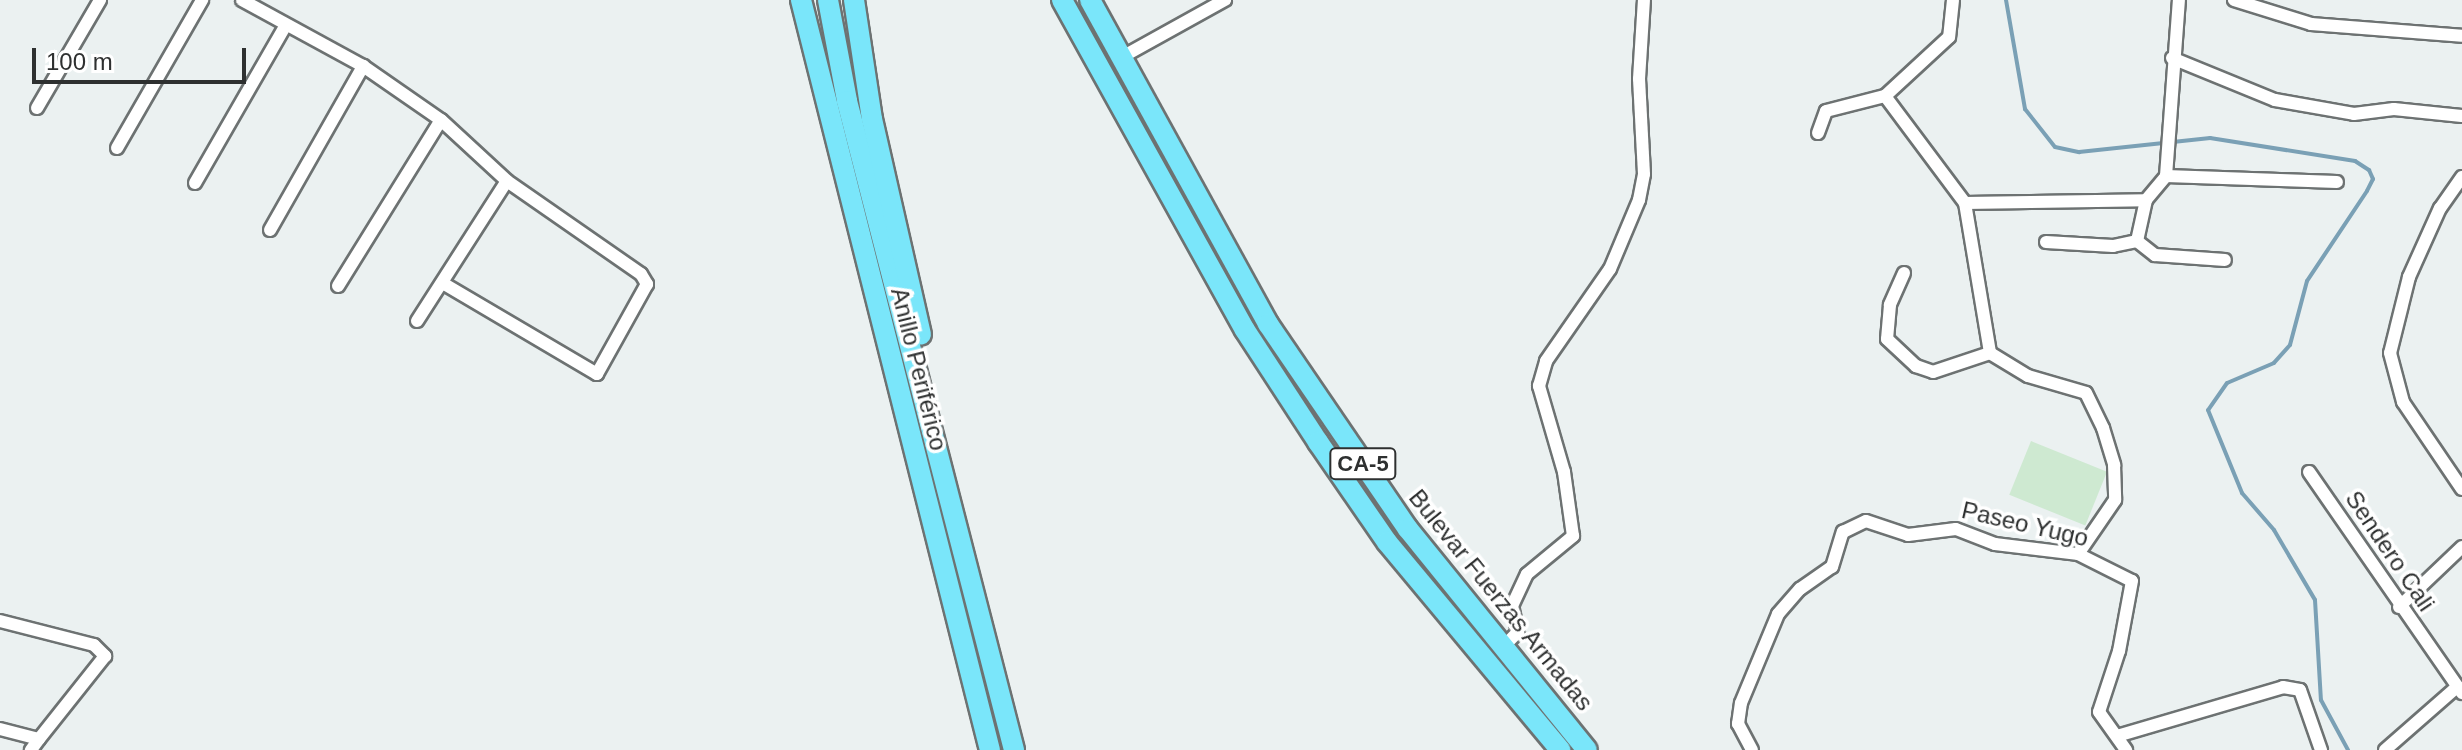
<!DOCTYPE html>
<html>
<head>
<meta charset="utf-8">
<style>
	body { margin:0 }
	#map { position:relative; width:2462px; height:750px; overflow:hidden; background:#ebf1f1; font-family:Arial,sans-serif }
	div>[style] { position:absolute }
	.green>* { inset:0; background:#cee9d1; transform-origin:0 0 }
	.stream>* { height:4px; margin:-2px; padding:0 2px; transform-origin:2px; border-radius:2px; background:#7aa0b5 }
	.roads { filter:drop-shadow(2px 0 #6d7272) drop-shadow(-2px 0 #6d7272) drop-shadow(0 2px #6d7272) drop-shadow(0 -2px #6d7272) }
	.minor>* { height:12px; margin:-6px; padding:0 6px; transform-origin:6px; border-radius:6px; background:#fff }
	.trunk>* { height:20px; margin:-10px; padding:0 10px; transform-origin:10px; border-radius:10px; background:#7ae6fa }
	span { translate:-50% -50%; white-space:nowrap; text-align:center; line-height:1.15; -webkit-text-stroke:7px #fff; paint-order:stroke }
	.shield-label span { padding:2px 6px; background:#fff; border:2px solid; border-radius:6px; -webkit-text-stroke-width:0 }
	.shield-label { font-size:22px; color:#2e3030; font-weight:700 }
	.street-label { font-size:24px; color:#2e3030 }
	.scale { position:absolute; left:32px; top:48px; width:214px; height:36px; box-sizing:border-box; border:4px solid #2e3030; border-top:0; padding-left:10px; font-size:24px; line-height:28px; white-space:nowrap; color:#2e3030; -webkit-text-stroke:6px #fff; paint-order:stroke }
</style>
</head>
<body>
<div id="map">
	<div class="green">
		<i style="left:2031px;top:441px;width:82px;height:58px;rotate:22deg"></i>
	</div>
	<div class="stream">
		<i style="left:2006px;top:0;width:111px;rotate:80.1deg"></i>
		<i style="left:2025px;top:109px;width:48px;rotate:51.7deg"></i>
		<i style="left:2055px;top:147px;width:25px;rotate:12deg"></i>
		<i style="left:2079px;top:152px;width:132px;rotate:-6.1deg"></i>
		<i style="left:2210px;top:138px;width:147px;rotate:9deg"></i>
		<i style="left:2355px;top:161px;width:17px;rotate:33deg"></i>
		<i style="left:2369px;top:170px;width:10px;rotate:66deg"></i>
		<i style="left:2373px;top:179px;width:13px;rotate:117deg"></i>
		<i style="left:2367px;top:191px;width:108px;rotate:123.7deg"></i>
		<i style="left:2307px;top:281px;width:66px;rotate:104.9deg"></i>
		<i style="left:2290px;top:345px;width:24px;rotate:132deg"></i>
		<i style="left:2274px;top:363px;width:51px;rotate:156.9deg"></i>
		<i style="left:2227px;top:383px;width:33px;rotate:125deg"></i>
		<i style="left:2208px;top:410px;width:90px;rotate:67.7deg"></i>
		<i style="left:2242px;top:493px;width:49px;rotate:49.1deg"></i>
		<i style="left:2274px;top:530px;width:81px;rotate:59.6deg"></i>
		<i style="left:2315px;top:600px;width:100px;rotate:86.6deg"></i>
		<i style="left:2321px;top:700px;width:57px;rotate:61.6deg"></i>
	</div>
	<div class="roads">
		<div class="minor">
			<i style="left:242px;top:0;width:138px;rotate:28.6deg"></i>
			<i style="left:363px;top:66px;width:95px;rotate:34.7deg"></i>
			<i style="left:441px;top:120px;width:90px;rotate:42.7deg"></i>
			<i style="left:507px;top:181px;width:163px;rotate:34.8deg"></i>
			<i style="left:641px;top:274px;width:12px;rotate:59deg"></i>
			<i style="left:647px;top:284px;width:103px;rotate:119.1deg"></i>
			<i style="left:597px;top:374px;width:178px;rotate:-149.5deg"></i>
			<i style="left:1953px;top:0;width:37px;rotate:96deg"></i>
			<i style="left:1949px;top:37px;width:87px;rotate:137.3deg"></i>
			<i style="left:1885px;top:96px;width:134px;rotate:53.2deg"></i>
			<i style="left:1965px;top:203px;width:152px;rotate:80.5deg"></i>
			<i style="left:1990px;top:353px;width:44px;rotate:31.2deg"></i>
			<i style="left:2028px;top:376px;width:60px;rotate:16.3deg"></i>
			<i style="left:2086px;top:393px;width:39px;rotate:64deg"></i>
			<i style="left:2103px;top:428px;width:39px;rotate:73deg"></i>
			<i style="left:2114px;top:465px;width:35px;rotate:88deg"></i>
			<i style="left:2115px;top:500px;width:65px;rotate:124.4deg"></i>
			<i style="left:2234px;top:0;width:81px;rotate:17.3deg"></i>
			<i style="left:2311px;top:24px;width:151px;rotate:4.5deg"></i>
			<i style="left:1122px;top:57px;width:118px;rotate:-29deg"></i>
			<i style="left:2172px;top:58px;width:111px;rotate:22.2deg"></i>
			<i style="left:2275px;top:100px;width:80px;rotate:10deg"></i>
			<i style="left:2354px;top:114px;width:40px;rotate:-7.1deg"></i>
			<i style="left:2394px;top:109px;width:68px;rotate:5.9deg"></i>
			<i style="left:37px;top:108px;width:125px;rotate:-59.7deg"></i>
			<i style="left:1818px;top:133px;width:23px;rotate:-70deg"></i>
			<i style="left:1826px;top:111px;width:61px;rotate:-14.3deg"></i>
			<i style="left:117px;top:148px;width:171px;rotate:-60.1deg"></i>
			<i style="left:2166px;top:176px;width:171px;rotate:2deg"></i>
			<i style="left:2462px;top:177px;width:38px;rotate:125deg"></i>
			<i style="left:2440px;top:208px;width:76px;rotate:114.2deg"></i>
			<i style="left:2409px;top:277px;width:78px;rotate:104deg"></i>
			<i style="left:2390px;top:353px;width:51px;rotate:75.1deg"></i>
			<i style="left:2403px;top:402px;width:105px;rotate:55.9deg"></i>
			<i style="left:195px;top:183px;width:182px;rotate:-60.1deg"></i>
			<i style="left:1965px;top:203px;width:181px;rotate:-0.9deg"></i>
			<i style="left:2146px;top:200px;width:31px;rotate:-50deg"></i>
			<i style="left:2166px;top:176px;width:176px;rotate:-85.8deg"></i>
			<i style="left:270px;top:230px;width:189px;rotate:-60.4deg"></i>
			<i style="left:2137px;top:241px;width:23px;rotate:38deg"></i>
			<i style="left:2155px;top:255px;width:70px;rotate:4.1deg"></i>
			<i style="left:2046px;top:242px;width:67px;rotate:3.4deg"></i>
			<i style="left:2113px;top:246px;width:25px;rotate:-12deg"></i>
			<i style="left:2137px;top:241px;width:42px;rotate:-77.6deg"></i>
			<i style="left:1904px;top:273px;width:35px;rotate:114deg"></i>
			<i style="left:1890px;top:305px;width:34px;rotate:95deg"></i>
			<i style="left:1887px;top:339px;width:40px;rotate:43deg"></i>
			<i style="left:1916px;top:366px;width:18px;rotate:19deg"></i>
			<i style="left:1933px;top:372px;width:60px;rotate:-18.4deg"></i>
			<i style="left:338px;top:286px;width:195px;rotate:-58.2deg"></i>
			<i style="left:417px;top:321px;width:166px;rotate:-57.3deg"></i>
			<i style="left:2309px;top:472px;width:269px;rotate:55.3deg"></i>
			<i style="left:2399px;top:607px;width:87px;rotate:-43.6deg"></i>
			<i style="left:0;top:621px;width:97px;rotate:14.3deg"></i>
			<i style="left:94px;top:645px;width:16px;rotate:45deg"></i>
			<i style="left:105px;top:656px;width:106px;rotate:128.5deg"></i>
			<i style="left:1504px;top:646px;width:20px;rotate:-45deg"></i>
			<i style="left:1518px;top:632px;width:27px;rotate:-103deg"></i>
			<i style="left:1512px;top:606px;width:35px;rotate:-65deg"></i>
			<i style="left:1527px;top:574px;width:60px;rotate:-39.6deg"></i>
			<i style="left:1573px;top:536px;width:65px;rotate:-98deg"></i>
			<i style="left:1564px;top:472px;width:90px;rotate:-106.2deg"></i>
			<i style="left:1539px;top:386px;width:26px;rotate:-74deg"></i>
			<i style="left:1546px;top:361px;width:112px;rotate:-55.2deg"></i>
			<i style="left:1610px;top:269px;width:75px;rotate:-67.2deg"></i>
			<i style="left:1639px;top:200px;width:26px;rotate:-79deg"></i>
			<i style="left:1644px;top:174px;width:95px;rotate:-93deg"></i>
			<i style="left:1639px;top:79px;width:79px;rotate:-86.4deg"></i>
			<i style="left:0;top:729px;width:40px;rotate:14.4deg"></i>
			<i style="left:39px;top:739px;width:14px;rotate:126deg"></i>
			<i style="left:2117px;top:736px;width:173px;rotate:-16.4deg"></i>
			<i style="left:2283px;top:687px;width:17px;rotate:10deg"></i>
			<i style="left:2300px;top:690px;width:64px;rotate:70.7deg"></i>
			<i style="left:1752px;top:750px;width:30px;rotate:-118deg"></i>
			<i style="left:1738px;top:724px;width:21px;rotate:-82deg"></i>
			<i style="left:1741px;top:703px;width:96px;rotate:-67.4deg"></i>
			<i style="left:1778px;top:614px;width:33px;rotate:-49deg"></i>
			<i style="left:1800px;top:589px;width:39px;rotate:-35deg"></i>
			<i style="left:1832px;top:567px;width:37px;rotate:-73deg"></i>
			<i style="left:1843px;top:532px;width:25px;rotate:-26deg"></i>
			<i style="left:1866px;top:521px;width:44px;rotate:18.4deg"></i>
			<i style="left:1908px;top:535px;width:48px;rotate:-7.1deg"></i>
			<i style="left:1956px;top:529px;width:42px;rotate:21deg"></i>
			<i style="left:1995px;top:544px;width:84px;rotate:6.9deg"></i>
			<i style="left:2078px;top:554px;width:60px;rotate:26.6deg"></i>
			<i style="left:2132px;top:581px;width:71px;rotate:100.5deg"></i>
			<i style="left:2119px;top:651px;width:64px;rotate:108.2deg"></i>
			<i style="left:2099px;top:712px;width:47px;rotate:54.6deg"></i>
			<i style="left:2385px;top:750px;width:96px;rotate:-41.2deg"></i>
		</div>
		<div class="trunk">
			<i style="left:801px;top:0;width:773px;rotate:75.86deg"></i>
			<i style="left:828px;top:0;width:103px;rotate:79.3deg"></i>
			<i style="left:847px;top:101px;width:670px;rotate:75.57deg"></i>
			<i style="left:854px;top:0;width:120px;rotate:81.4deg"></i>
			<i style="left:872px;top:119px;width:221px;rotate:77.2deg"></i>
			<i style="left:1062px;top:0;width:377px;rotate:61deg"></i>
			<i style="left:1245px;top:330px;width:134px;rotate:56.9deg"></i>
			<i style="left:1318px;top:442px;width:121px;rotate:55.4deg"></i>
			<i style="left:1387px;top:542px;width:271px;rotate:50.2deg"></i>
			<i style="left:1090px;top:0;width:370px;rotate:61.2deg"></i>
			<i style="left:1268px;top:324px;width:248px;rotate:55.7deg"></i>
			<i style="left:1408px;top:529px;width:284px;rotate:51deg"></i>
		</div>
	</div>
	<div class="shield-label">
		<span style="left:1363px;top:464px">CA-5</span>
	</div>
	<div class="street-label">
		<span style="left:919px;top:369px;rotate:76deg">Anillo Periférico</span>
		<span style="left:2025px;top:524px;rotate:13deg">Paseo Yugo</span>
		<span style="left:2390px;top:551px;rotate:56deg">Sendero Cali</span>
		<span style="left:1501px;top:600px;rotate:51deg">Bulevar Fuerzas Armadas</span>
	</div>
	<div class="scale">100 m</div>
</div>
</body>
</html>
